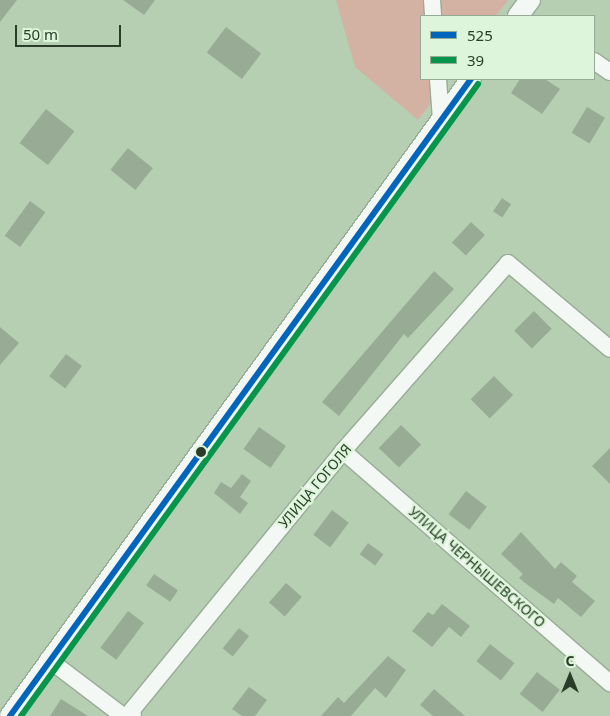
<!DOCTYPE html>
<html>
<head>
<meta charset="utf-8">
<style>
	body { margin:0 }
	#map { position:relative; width:610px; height:716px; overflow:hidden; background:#b6cfb3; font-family:"Noto Sans",sans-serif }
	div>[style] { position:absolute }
	.green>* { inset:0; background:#d3b1a3 }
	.building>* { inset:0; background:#98ac95; transform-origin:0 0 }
	.roads { filter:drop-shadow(1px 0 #98ac96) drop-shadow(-1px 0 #98ac96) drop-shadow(0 1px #98ac96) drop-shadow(0 -1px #98ac96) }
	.minor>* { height:16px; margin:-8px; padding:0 8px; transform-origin:8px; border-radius:8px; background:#f4f8f4 }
	.major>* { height:20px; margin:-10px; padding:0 10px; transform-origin:10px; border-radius:10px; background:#f4f8f4 }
	.bus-1>* { height:6px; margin:-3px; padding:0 3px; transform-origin:3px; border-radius:3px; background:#0065bd }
	.bus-2>* { height:6px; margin:-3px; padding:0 3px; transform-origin:3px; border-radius:3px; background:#06964b }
	.dots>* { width:14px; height:14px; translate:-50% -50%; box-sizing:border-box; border:2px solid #ddf5da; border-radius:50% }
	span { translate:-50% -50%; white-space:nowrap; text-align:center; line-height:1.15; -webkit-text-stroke:4.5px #ddf5da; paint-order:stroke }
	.street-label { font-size:14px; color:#2a3d28 }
	.legend { position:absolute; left:420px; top:15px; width:175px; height:65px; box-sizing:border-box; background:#ddf5da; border:1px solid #95ab93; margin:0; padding:6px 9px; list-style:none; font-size:15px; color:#2a3d28 }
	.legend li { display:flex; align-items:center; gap:10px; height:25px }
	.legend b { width:25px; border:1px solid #95ab93 }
	.north { position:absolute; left:545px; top:651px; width:50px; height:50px; -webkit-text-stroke:4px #ddf5da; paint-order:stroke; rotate:0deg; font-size:14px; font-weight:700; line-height:20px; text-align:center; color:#2a3d28 }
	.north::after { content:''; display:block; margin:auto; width:18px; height:22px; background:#2a3d28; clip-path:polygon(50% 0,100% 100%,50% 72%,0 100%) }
	.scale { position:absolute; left:15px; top:25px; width:106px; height:22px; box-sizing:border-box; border:2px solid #2a3d28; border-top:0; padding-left:6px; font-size:15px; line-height:18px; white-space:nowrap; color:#2a3d28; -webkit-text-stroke:4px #ddf5da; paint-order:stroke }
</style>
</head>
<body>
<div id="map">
	<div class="green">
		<i style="clip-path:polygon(336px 0,508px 0,496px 16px,421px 16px,421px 79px,449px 79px,418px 120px,355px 67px)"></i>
	</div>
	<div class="building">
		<i style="clip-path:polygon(0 0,17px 0,0 22px)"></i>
		<i style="clip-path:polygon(123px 0,155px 0,144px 15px)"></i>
		<i style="left:226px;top:27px;width:44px;height:32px;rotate:37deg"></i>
		<i style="clip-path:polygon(520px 79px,545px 79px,560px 89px,542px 114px,511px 93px)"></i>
		<i style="left:587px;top:107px;width:21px;height:30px;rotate:31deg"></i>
		<i style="left:46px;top:109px;width:36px;height:43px;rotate:38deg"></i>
		<i style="left:128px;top:148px;width:32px;height:28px;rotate:39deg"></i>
		<i style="left:502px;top:198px;width:11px;height:16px;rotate:34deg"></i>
		<i style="left:30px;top:201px;width:19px;height:43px;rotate:36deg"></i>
		<i style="left:471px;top:222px;width:19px;height:28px;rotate:43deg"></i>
		<i style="clip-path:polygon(434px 271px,454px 289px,408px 338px,404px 334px,339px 416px,322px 402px)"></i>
		<i style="left:534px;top:311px;width:25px;height:28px;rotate:45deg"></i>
		<i style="clip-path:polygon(0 327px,19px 343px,0 365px)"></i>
		<i style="left:66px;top:354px;width:20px;height:28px;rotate:37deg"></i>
		<i style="left:494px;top:376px;width:27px;height:33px;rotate:45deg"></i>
		<i style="left:401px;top:425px;width:28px;height:32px;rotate:44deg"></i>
		<i style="left:259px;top:427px;width:33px;height:27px;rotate:35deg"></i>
		<i style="clip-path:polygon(610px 448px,610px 484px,592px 466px)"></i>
		<i style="clip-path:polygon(242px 474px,251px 481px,240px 497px,248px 503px,240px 514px,214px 493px,221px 482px,231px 488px)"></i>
		<i style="left:466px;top:491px;width:26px;height:29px;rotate:37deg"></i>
		<i style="left:332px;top:510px;width:21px;height:31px;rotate:37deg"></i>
		<i style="clip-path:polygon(521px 532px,555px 569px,561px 562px,577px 576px,572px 582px,595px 601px,581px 617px,558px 598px,554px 604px,529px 586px,519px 578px,523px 574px,501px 554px)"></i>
		<i style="left:368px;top:543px;width:19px;height:14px;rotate:36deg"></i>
		<i style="left:154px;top:574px;width:29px;height:14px;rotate:34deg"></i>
		<i style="left:286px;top:583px;width:21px;height:26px;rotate:41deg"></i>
		<i style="clip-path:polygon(442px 604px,470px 626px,461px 637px,449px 627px,432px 647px,412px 631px,428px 612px,433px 615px)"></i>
		<i style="left:128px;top:611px;width:20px;height:46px;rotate:37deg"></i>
		<i style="left:239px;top:628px;width:13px;height:26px;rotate:39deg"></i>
		<i style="left:490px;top:644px;width:31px;height:22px;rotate:38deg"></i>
		<i style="clip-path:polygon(388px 656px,406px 670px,386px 698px,375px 688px,351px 716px,321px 716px,338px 697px,344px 703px)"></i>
		<i style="left:537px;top:672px;width:29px;height:28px;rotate:38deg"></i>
		<i style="clip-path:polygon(249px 687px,267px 700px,255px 716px,242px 716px,232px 709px)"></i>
		<i style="clip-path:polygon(434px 689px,465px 716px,433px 716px,420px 705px)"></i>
		<i style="clip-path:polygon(61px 699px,88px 716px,50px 716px)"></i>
	</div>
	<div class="roads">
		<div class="minor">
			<i style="left:432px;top:0;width:16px;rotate:86deg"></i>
			<i style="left:594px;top:61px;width:19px;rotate:35deg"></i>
			<i style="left:438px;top:79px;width:41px;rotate:85.8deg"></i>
			<i style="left:343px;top:451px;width:354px;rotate:41deg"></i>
			<i style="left:48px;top:659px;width:94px;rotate:37.2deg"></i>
			<i style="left:133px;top:716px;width:6px;rotate:-99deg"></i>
			<i style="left:132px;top:710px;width:334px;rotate:-50.8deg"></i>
			<i style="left:343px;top:451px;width:250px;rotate:-48.7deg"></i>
			<i style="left:508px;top:263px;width:133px;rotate:40.1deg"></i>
		</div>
		<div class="major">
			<i style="left:518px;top:16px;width:20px;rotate:-53deg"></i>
			<i style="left:10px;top:716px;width:786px;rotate:-54.11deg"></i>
		</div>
	</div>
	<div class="bus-1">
		<i style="left:10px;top:716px;width:786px;rotate:-54.11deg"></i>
	</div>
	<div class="bus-2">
		<i style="left:21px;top:716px;width:780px;rotate:-54.13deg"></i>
	</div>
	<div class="dots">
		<i style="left:201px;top:452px;background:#2a3d28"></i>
	</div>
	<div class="street-label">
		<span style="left:315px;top:486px;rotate:-50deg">УЛИЦА ГОГОЛЯ</span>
		<span style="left:477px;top:567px;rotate:41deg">УЛИЦА ЧЕРНЫШЕВСКОГО</span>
	</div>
	<ul class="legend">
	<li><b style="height:6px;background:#0065bd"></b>525</li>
	<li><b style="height:6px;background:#06964b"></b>39</li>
	</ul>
	<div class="north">С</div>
	<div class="scale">50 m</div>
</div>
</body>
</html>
